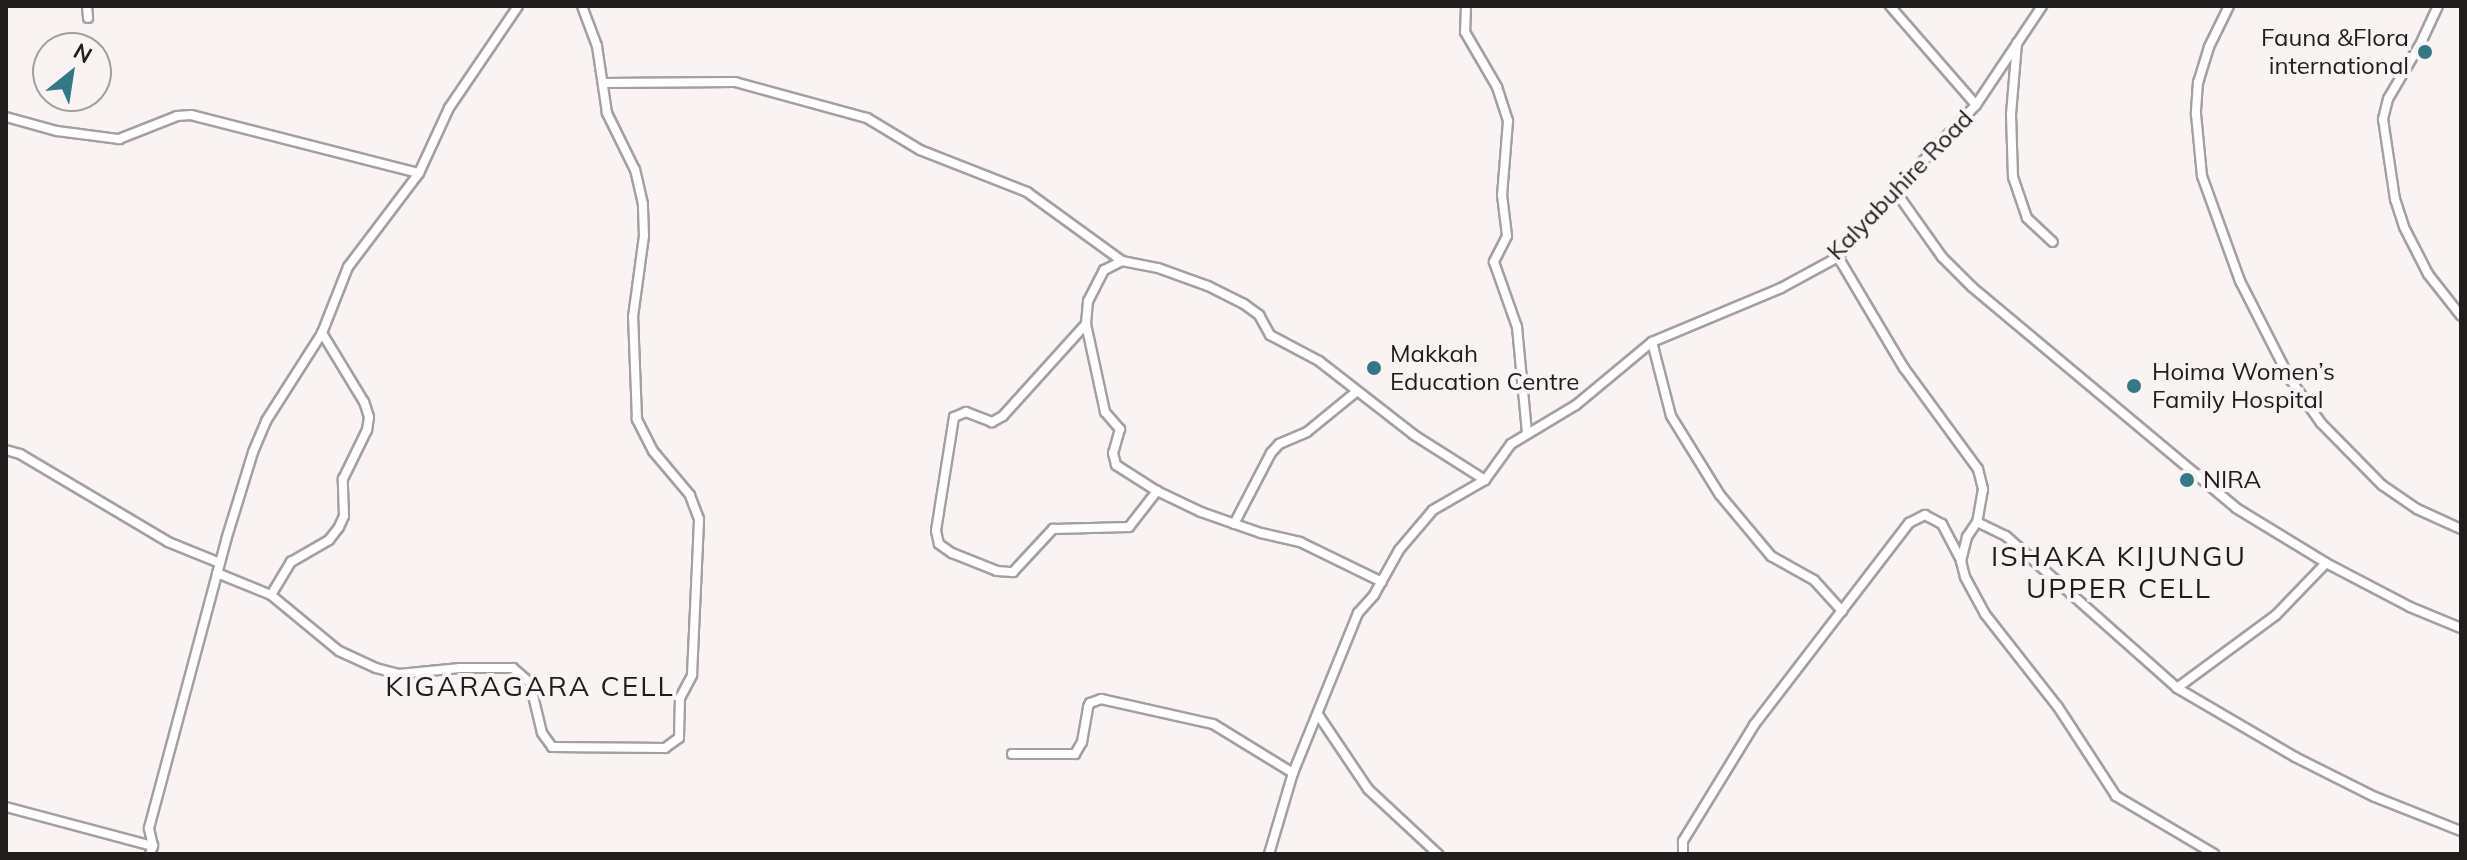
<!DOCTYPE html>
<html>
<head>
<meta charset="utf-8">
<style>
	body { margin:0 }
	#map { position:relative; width:2467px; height:860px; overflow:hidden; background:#f9f4f3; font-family:Mulish,sans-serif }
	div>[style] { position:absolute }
	.roads { filter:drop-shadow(2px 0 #a4a09f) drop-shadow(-2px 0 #a4a09f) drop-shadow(0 2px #a4a09f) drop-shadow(0 -2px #a4a09f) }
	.street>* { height:8px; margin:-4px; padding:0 4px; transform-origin:4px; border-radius:4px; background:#fff }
	.dots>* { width:22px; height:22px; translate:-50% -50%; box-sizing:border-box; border:4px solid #f9f4f3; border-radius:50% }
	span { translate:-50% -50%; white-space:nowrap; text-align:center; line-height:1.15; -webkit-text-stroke:8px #f9f4f3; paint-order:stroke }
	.poi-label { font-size:24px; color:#1f1e1d }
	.right { translate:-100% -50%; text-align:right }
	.left { translate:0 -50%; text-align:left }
	.street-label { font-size:24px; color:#1f1e1d }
	.quarter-label { font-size:28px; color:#1f1e1d; letter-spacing:2px }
	.frame { position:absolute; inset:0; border:8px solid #1f1e1d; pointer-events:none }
	.north { position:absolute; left:32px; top:32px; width:80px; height:80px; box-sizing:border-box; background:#f9f4f3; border:2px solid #a29e9d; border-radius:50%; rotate:30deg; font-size:22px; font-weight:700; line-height:32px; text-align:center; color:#1f1e1d }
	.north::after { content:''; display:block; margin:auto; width:28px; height:36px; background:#337886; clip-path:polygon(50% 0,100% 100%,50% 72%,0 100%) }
</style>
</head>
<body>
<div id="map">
	<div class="roads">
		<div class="street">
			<i style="left:87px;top:6px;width:12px;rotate:85deg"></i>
			<i style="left:1466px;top:6px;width:26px;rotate:92deg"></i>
			<i style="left:1465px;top:32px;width:64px;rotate:59.8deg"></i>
			<i style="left:1497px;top:87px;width:36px;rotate:72deg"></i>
			<i style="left:1508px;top:121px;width:74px;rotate:94.6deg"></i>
			<i style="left:1502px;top:195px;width:41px;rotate:83deg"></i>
			<i style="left:1507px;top:236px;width:29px;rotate:117deg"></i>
			<i style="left:1494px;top:262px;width:69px;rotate:70.5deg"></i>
			<i style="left:1517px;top:327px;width:105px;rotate:84.6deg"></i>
			<i style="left:1890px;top:6px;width:131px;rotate:49deg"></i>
			<i style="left:2229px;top:6px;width:46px;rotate:116deg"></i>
			<i style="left:2209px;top:47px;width:37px;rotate:107deg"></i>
			<i style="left:2198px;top:82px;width:32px;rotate:94deg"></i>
			<i style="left:2196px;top:114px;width:62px;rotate:84.5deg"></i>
			<i style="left:2202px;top:176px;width:112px;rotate:70.1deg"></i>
			<i style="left:2240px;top:281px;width:110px;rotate:63deg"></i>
			<i style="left:2290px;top:379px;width:54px;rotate:54.8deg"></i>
			<i style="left:2321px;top:423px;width:87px;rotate:45.5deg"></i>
			<i style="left:2382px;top:485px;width:42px;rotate:34.4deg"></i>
			<i style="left:2417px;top:509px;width:48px;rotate:24.4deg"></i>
			<i style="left:2438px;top:6px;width:38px;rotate:115deg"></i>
			<i style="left:2422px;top:41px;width:67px;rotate:120.4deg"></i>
			<i style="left:2388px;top:99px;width:21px;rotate:104deg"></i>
			<i style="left:2383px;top:119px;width:81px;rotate:81.5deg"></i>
			<i style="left:2395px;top:199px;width:29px;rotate:72deg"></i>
			<i style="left:2404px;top:227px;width:53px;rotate:62.9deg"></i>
			<i style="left:2428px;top:274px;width:53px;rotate:51.8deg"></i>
			<i style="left:2017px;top:43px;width:71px;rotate:94.8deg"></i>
			<i style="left:2011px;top:114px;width:63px;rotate:88.2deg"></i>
			<i style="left:2013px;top:177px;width:43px;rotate:71.1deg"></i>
			<i style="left:2027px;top:218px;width:35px;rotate:43deg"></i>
			<i style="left:605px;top:83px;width:130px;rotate:-0.4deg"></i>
			<i style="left:735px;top:82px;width:137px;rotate:15.3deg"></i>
			<i style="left:867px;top:118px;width:62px;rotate:31.1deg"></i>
			<i style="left:920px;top:150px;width:115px;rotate:21.4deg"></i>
			<i style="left:1027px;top:192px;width:117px;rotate:36deg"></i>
			<i style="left:1122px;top:261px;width:37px;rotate:11deg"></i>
			<i style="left:1158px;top:268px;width:53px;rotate:19.8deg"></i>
			<i style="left:1208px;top:286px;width:40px;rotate:26.6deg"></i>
			<i style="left:1244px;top:304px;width:19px;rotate:36deg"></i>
			<i style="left:1259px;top:315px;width:23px;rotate:61deg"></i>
			<i style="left:1270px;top:335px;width:55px;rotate:28deg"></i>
			<i style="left:1319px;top:361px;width:120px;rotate:37.9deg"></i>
			<i style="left:1414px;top:435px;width:84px;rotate:32.4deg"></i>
			<i style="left:6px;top:117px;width:53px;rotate:15.4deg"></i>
			<i style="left:57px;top:131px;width:63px;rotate:7.4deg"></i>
			<i style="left:119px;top:139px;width:62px;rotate:-21.6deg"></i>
			<i style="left:177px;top:116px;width:14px;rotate:-4deg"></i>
			<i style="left:191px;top:115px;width:235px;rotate:14.3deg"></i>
			<i style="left:1896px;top:192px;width:80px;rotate:54.7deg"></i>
			<i style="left:1942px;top:257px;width:42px;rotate:45deg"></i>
			<i style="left:1972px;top:287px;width:344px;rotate:39.9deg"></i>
			<i style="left:2236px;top:508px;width:105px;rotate:31.4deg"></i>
			<i style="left:2326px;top:563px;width:95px;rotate:27.6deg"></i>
			<i style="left:2410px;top:607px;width:55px;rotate:22.4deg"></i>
			<i style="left:1838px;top:257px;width:129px;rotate:59.3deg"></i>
			<i style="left:1904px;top:368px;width:125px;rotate:53.8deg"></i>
			<i style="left:1978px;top:469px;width:21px;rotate:76deg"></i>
			<i style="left:1983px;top:489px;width:34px;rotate:100deg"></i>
			<i style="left:1977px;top:522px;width:18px;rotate:124deg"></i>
			<i style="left:1967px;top:537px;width:25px;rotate:104deg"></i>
			<i style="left:1961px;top:561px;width:16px;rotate:76deg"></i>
			<i style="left:1965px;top:577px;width:42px;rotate:61.6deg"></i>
			<i style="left:1985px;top:614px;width:118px;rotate:51.9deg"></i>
			<i style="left:2058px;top:707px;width:106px;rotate:56.9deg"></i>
			<i style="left:2116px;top:796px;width:114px;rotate:30.6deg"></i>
			<i style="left:1122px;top:261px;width:20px;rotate:153deg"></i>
			<i style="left:1104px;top:270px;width:35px;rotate:117deg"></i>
			<i style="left:1088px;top:301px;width:23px;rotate:95deg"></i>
			<i style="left:1086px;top:324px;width:90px;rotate:77.8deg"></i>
			<i style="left:1105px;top:412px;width:23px;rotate:49deg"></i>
			<i style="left:1120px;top:429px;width:25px;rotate:106deg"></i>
			<i style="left:1113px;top:453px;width:12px;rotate:76deg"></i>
			<i style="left:1116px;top:465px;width:49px;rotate:32.4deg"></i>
			<i style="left:1157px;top:491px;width:49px;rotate:25.5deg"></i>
			<i style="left:1201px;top:512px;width:64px;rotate:19.3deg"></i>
			<i style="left:1261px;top:533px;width:40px;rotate:13deg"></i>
			<i style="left:1300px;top:542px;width:91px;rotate:26deg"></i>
			<i style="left:1086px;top:324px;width:124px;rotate:132.1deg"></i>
			<i style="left:1003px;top:416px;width:13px;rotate:151deg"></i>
			<i style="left:992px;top:422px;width:28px;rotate:-159deg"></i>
			<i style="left:966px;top:412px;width:13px;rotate:157deg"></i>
			<i style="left:954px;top:417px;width:115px;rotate:99deg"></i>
			<i style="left:936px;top:531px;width:13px;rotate:77deg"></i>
			<i style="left:939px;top:544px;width:16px;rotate:35deg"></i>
			<i style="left:952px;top:553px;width:48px;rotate:21.8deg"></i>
			<i style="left:997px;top:571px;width:16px;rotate:4deg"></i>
			<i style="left:1013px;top:572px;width:59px;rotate:-47.1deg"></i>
			<i style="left:1053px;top:529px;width:76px;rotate:-1.5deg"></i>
			<i style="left:1129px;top:527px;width:46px;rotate:-52.1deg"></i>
			<i style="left:1652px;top:342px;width:76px;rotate:75.6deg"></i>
			<i style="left:1671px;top:416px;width:93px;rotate:58.2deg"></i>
			<i style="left:1720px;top:495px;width:80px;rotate:50.1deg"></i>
			<i style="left:1771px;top:556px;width:49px;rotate:29.2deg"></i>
			<i style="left:1814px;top:580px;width:42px;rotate:47.9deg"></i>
			<i style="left:6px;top:450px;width:15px;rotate:16deg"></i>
			<i style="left:20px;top:454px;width:172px;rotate:30.7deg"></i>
			<i style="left:168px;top:542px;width:56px;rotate:22deg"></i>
			<i style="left:1977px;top:522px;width:32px;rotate:26deg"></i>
			<i style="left:2006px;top:536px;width:229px;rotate:41.6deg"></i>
			<i style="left:2177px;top:688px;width:137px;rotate:30.3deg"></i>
			<i style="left:2295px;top:757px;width:89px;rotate:26.6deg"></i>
			<i style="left:2375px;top:797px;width:92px;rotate:21.6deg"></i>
			<i style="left:1234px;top:524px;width:80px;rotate:-62.5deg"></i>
			<i style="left:1271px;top:453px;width:12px;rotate:-48deg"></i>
			<i style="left:1279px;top:444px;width:30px;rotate:-23deg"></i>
			<i style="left:1307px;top:432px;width:63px;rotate:-39.2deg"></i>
			<i style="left:217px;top:573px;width:58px;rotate:22.2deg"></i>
			<i style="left:271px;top:595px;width:88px;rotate:39.5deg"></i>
			<i style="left:339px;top:651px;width:41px;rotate:24.7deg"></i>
			<i style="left:376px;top:668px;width:24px;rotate:15deg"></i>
			<i style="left:399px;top:674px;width:61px;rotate:-5.6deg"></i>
			<i style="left:460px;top:668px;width:53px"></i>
			<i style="left:513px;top:668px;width:23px;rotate:41deg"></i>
			<i style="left:530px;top:683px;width:51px;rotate:76.5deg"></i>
			<i style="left:542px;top:733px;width:17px;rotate:54deg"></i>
			<i style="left:552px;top:747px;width:113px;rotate:0.5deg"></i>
			<i style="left:665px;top:748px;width:17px;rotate:-36deg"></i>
			<i style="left:679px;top:738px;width:40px;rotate:-88.6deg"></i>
			<i style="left:680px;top:698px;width:26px;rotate:-62deg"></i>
			<i style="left:692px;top:675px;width:156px;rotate:-87.4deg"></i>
			<i style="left:699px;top:519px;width:26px;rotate:-111deg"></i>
			<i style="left:690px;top:495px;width:57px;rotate:-130.1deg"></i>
			<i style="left:653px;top:451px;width:36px;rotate:-117deg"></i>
			<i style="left:637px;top:419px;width:102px;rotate:-92.2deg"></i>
			<i style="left:633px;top:317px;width:82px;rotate:-82.3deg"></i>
			<i style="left:644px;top:236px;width:32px;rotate:-92deg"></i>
			<i style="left:643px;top:204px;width:35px;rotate:-103deg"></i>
			<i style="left:635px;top:170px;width:64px;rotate:-116.2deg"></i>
			<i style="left:607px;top:113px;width:68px;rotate:-98.5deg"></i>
			<i style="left:597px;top:46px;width:43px;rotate:-110.6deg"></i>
			<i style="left:271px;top:595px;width:39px;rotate:-59deg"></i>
			<i style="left:291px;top:562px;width:44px;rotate:-30.1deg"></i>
			<i style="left:329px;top:540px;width:16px;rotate:-52deg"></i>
			<i style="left:339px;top:527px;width:12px;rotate:-66deg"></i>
			<i style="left:344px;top:516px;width:37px;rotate:-92deg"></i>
			<i style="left:343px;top:479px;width:55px;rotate:-63.9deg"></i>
			<i style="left:367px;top:430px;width:13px;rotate:-81deg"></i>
			<i style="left:369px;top:417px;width:16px;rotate:-108deg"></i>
			<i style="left:364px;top:402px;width:81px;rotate:-121.3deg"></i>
			<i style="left:2177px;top:688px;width:123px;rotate:-36.4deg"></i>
			<i style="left:2276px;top:615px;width:72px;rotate:-46.1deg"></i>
			<i style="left:1319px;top:716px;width:88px;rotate:56.1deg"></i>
			<i style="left:1368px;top:789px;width:96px;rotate:42.9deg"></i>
			<i style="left:1012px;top:754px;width:63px"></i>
			<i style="left:1075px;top:754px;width:14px;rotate:-60deg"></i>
			<i style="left:1082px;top:742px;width:36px;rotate:-80deg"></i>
			<i style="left:1088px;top:707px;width:4px;rotate:-63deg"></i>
			<i style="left:1090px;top:703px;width:12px;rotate:-20deg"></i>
			<i style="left:1101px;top:699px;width:115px;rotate:12.6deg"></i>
			<i style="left:1213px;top:724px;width:94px;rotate:31.5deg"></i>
			<i style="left:6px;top:807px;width:152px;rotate:14.9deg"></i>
			<i style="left:150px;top:854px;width:9px;rotate:-69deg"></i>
			<i style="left:153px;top:846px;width:18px;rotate:-103deg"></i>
			<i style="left:149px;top:828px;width:298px;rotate:-75deg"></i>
			<i style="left:226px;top:540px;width:92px;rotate:-72.9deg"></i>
			<i style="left:253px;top:452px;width:34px;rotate:-67deg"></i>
			<i style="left:266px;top:421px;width:104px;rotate:-57.5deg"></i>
			<i style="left:322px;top:333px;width:71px;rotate:-68.5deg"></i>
			<i style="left:348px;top:267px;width:118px;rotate:-52.9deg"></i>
			<i style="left:419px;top:173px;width:72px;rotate:-65.2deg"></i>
			<i style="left:449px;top:108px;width:123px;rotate:-55.9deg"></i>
			<i style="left:1269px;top:854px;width:84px;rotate:-73.5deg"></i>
			<i style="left:1293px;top:773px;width:173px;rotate:-67.9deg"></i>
			<i style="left:1358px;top:613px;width:24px;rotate:-48deg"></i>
			<i style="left:1374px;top:595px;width:51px;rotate:-60.9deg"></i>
			<i style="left:1399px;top:550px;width:52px;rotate:-49.6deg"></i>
			<i style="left:1433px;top:510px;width:60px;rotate:-30deg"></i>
			<i style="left:1485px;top:480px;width:44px;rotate:-54.2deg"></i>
			<i style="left:1511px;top:444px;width:76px;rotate:-31deg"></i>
			<i style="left:1576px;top:405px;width:99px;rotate:-39.7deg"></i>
			<i style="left:1652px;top:342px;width:140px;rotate:-22.7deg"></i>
			<i style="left:1781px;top:288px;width:65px;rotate:-28.5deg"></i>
			<i style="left:1838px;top:257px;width:60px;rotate:-50.4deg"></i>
			<i style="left:1876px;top:211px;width:146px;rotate:-46.7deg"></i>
			<i style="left:1976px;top:105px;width:119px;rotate:-56.3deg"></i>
			<i style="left:1683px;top:854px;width:13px;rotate:-90deg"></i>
			<i style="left:1683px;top:841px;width:136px;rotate:-58.5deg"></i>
			<i style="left:1754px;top:725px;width:255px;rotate:-52.5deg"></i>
			<i style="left:1909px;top:523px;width:18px;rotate:-27deg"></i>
			<i style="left:1925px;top:515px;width:19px;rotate:28deg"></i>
			<i style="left:1942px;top:524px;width:41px;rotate:62.2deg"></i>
		</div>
	</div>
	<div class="dots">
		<i style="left:2425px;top:52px;background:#337886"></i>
		<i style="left:1374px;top:368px;background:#337886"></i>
		<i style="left:2134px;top:386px;background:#337886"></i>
		<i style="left:2187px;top:480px;background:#337886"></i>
	</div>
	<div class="poi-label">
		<span class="right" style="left:2409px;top:52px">Fauna &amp;Flora<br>international</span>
		<span class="left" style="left:1390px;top:368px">Makkah<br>Education Centre</span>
		<span class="left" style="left:2152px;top:386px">Hoima Women’s<br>Family Hospital</span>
		<span class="left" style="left:2203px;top:480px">NIRA</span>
	</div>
	<div class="street-label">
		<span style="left:1900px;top:185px;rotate:-46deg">Kalyabuhire Road</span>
	</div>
	<div class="quarter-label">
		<span style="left:2119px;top:572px">ISHAKA KIJUNGU<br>UPPER CELL</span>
		<span style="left:530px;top:686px">KIGARAGARA CELL</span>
	</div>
	<div class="frame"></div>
	<div class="north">N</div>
</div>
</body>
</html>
